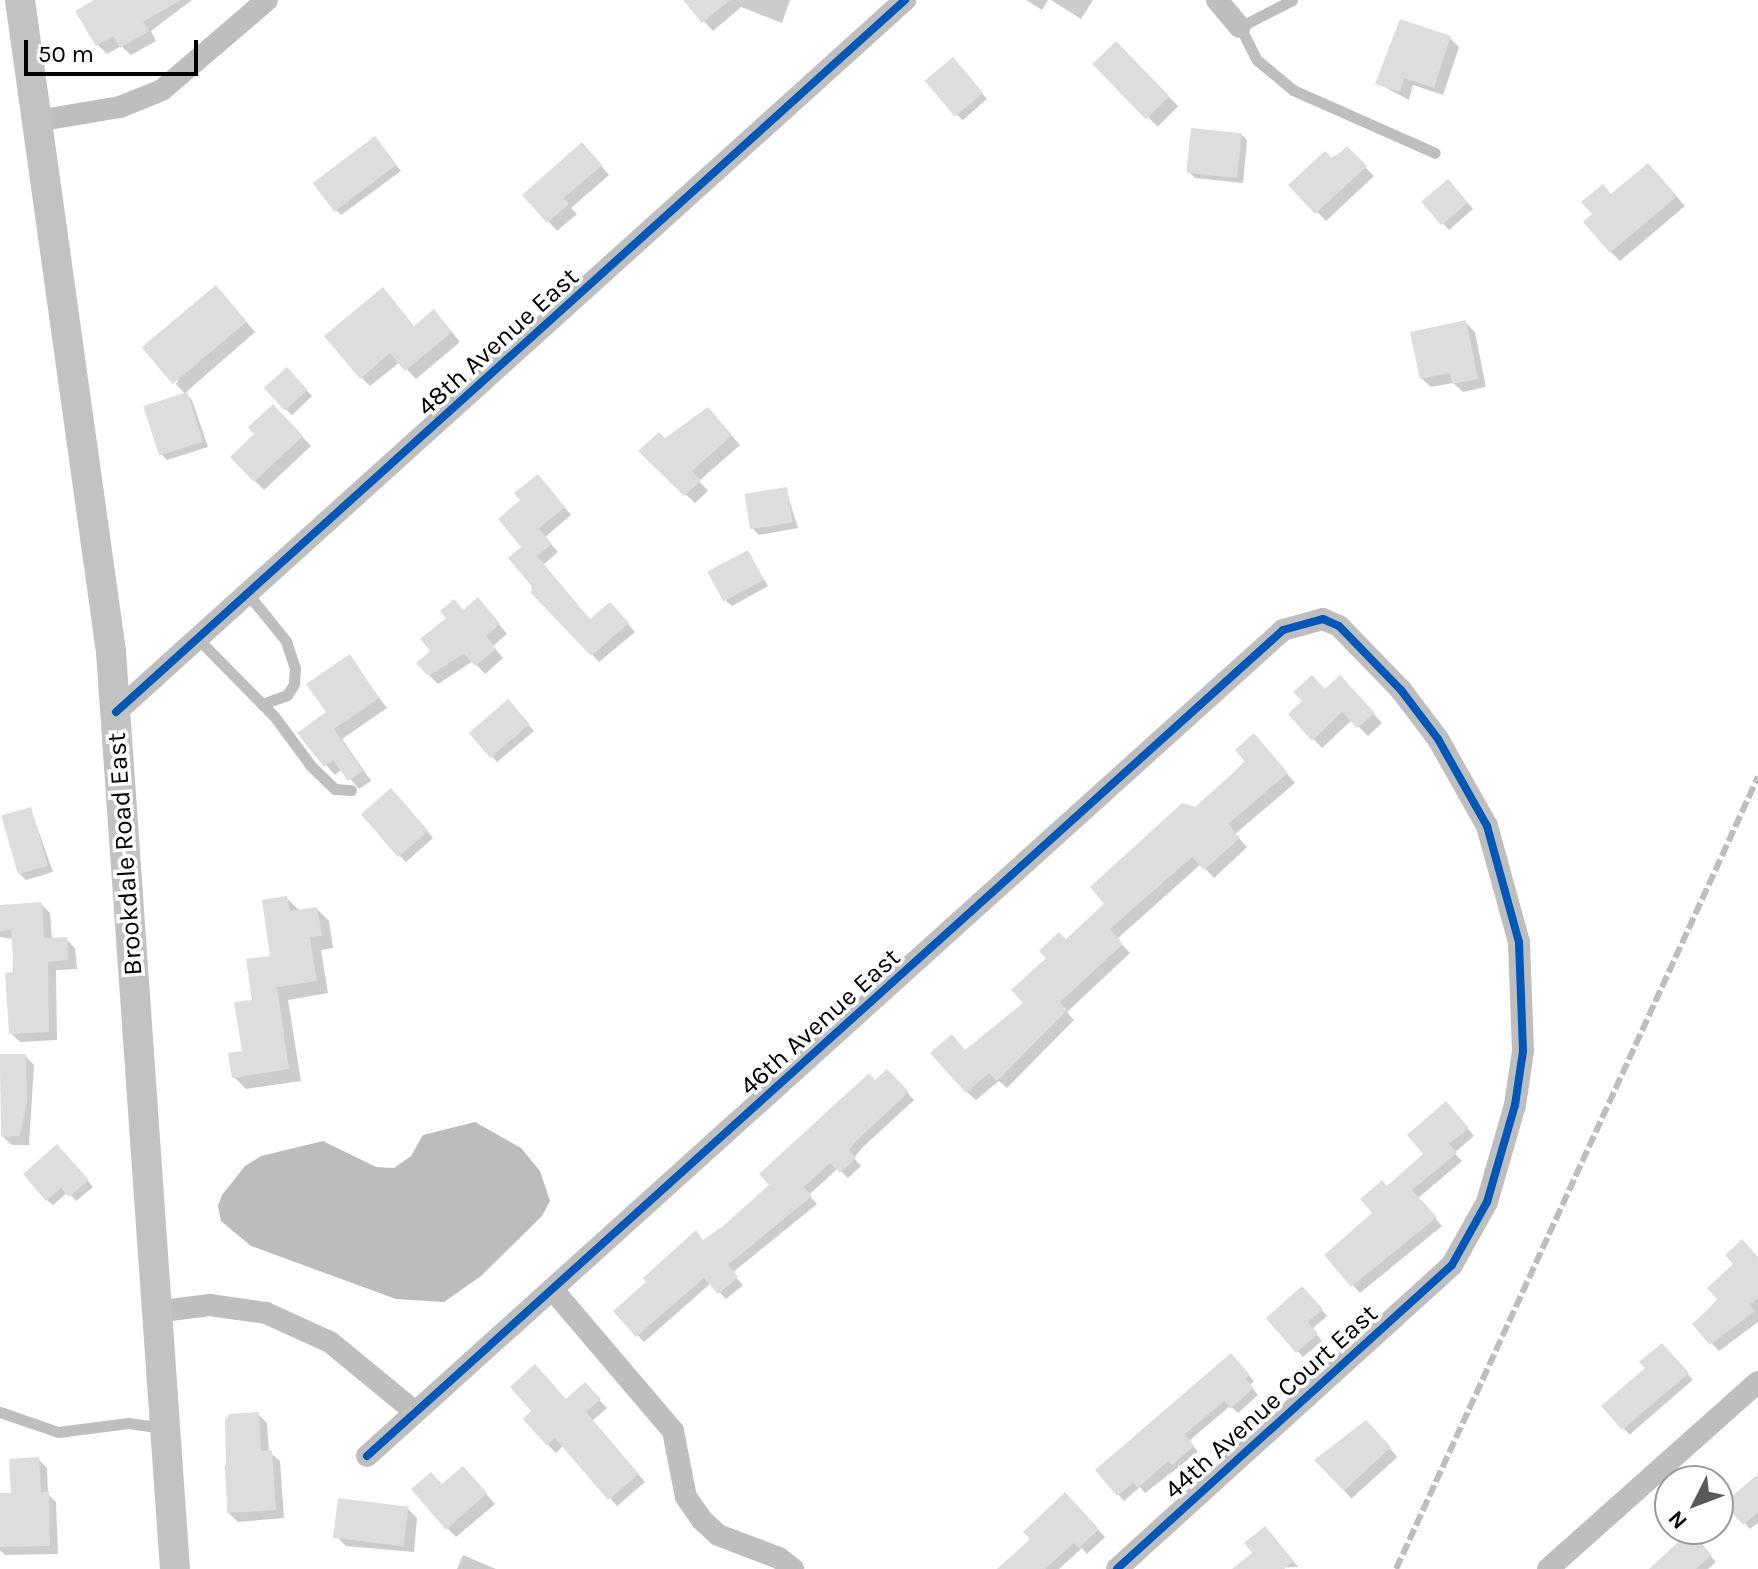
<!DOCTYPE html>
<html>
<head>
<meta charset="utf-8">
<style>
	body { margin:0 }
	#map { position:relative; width:1758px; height:1569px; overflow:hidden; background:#fff; font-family:Karla,sans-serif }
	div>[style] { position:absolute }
	.water>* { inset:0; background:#bcbcbc }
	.shadow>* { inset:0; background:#0003; transform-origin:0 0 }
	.building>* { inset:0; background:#ddd; transform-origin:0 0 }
	.lane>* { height:11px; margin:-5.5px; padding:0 5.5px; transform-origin:5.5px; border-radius:5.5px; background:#bebebe }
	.street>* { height:22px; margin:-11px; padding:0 11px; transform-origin:11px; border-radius:11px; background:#bebebe }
	.secondary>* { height:30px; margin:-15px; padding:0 15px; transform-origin:15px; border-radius:15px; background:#c2c2c2 }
	.rail>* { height:6px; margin-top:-3px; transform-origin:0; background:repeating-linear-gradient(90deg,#bdbdbd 0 12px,transparent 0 16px) }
	.cycleway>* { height:8px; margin:-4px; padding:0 4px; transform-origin:4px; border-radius:4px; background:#0057b8 }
	span { translate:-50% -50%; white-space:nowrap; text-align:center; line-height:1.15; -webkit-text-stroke:7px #fff; paint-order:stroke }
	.street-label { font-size:26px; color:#000 }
	.north { position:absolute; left:1654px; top:1465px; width:80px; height:80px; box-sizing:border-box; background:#fff; border:2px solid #999; border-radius:50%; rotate:228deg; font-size:22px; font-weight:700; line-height:32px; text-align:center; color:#000 }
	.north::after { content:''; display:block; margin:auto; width:28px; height:36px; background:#595959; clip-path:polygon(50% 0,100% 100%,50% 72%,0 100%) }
	.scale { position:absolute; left:24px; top:40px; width:174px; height:36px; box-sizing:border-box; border:4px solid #000; border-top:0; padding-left:10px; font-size:24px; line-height:28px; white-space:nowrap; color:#000; -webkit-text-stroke:6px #fff; paint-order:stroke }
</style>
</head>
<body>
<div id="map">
	<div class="water">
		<i style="clip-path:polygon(475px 1122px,521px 1148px,540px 1171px,550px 1201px,542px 1216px,481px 1276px,444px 1302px,396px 1299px,251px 1246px,221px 1221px,218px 1206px,222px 1195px,245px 1166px,261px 1156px,323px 1141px,376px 1167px,394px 1168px,411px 1156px,423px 1135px)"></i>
	</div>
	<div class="shadow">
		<i style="clip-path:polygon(97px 0,192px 0,151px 31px,156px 41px,131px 55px,121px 46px,107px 54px,98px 45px,78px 11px)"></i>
		<i style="clip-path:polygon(685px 0,790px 0,782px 23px,741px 7px,713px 31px)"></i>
		<i style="clip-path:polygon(1026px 0,1048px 0,1042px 10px)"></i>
		<i style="clip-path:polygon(1051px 0,1093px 0,1081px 19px)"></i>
		<i style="clip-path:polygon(1450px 38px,1459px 47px,1443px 95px,1413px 85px,1409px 100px,1377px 83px)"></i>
		<i style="left:1116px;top:44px;width:88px;height:29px;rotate:45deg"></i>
		<i style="clip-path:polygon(958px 65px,987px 99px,963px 120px,957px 115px)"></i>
		<i style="clip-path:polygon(1241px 134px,1247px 140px,1243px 183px,1195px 178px,1189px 172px)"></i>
		<i style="clip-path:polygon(380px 145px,401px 171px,341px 215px,335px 209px)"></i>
		<i style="clip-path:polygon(1347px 148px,1374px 176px,1326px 221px,1291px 185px)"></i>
		<i style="clip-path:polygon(591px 154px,609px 175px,571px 208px,577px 214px,557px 231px,525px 195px)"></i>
		<i style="clip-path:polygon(1657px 174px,1685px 206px,1620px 261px,1611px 252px,1612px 196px)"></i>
		<i style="clip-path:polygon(1454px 187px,1473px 209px,1449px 230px,1424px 202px)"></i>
		<i style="clip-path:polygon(225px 297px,255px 332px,185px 393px,192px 400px,208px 447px,167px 460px,161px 454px,186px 395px,176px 384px)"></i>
		<i style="clip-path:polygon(443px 321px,460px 342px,416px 379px,400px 362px,370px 386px,361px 377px,415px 328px)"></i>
		<i style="clip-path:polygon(1466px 323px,1475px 332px,1486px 387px,1463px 392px,1453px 383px,1431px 387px,1421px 378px)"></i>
		<i style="left:287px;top:370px;width:36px;height:28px;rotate:46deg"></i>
		<i style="clip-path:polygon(273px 406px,311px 446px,264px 490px,232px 457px,257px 434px)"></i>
		<i style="clip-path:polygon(716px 418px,740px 445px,699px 481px,708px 491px,695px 503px,640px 451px)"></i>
		<i style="clip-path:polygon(545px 484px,571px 515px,545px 537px,558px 552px,543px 565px,591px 621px,618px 612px,635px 632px,599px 662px,533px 592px,523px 547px)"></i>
		<i style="clip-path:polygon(786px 489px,798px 528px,759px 535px,753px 529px)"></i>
		<i style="clip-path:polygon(747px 552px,768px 586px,732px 606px,726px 601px)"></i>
		<i style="clip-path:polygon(486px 609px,507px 634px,493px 646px,503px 658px,485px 674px,473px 661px,438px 684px,429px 675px,433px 651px,463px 612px)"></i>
		<i style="clip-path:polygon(349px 657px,387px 708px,342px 739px,371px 781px,359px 789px,342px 769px,335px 775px,326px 765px)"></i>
		<i style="clip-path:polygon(1340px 678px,1382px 723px,1368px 736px,1352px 720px,1322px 748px,1290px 714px)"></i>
		<i style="clip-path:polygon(514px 708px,534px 731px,497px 762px,472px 734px)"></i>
		<i style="clip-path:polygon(1262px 744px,1295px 783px,1235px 834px,1247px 847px,1214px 878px,1201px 864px,1117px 939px,1130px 953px,1067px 1012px,1074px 1020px,1007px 1088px,999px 1081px,976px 1100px,967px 1092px,966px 1052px,1026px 1003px,1066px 942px)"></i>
		<i style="clip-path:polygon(397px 796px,433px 838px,406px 862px,400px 856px)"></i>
		<i style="clip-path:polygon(31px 810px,53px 872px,26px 880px,20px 874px)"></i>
		<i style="clip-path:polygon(287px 898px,300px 911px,317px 909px,329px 921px,333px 948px,321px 950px,328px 993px,288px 1000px,301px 1081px,246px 1089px,234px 1077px)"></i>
		<i style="clip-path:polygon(41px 904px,50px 913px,52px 940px,66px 939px,75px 948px,77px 969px,56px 970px,57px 1040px,20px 1042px,11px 1033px,14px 939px,0 937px,0 907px)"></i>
		<i style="clip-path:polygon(0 1056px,25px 1056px,34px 1065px,29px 1145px,12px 1145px,2px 1136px)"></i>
		<i style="clip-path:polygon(887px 1071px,914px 1100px,863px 1147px,854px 1158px,861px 1166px,848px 1178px,838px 1168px,809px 1195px,817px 1204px,732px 1273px,743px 1285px,726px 1299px,711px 1283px,644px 1342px,616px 1311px,696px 1233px,704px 1242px,723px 1229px)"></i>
		<i style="clip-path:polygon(1453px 1111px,1474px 1136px,1454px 1153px,1462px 1161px,1418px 1198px,1442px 1226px,1360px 1293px,1327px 1256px,1375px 1213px,1388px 1189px,1426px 1154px)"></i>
		<i style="clip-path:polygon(63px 1152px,93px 1187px,76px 1201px,68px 1192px,53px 1205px,47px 1200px)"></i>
		<i style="clip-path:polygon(1758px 1257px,1758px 1322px,1719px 1351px,1694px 1324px)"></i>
		<i style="clip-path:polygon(1308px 1294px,1327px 1316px,1312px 1329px,1322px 1341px,1303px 1357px,1268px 1318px)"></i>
		<i style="left:1668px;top:1351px;width:38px;height:84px;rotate:49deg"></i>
		<i style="clip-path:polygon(1236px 1361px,1254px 1381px,1250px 1385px,1258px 1395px,1238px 1413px,1230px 1406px,1189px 1441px,1198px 1452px,1145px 1493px,1140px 1487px,1124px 1501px,1097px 1471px)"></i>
		<i style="clip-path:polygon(585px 1385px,607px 1408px,592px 1421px,645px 1482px,617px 1506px,564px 1445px,556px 1453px,548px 1445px,534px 1412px,566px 1401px)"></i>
		<i style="clip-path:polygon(258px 1414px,267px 1423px,269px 1452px,280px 1461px,284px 1518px,238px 1522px,228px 1512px,225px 1466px)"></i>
		<i style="left:1366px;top:1422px;width:47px;height:62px;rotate:48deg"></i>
		<i style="clip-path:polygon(38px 1459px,47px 1468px,48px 1494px,56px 1502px,58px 1554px,5px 1555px,0 1550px,0 1495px,13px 1494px)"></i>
		<i style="clip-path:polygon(1758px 1476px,1758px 1523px,1750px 1529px,1727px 1503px)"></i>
		<i style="clip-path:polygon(472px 1478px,495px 1504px,456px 1537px,447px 1528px,443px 1486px)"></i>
		<i style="clip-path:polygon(1065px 1495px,1105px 1537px,1087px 1554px,1082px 1548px,1059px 1569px,1000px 1569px,1033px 1540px)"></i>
		<i style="clip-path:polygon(408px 1509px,417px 1518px,414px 1552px,346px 1546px,337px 1537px)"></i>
		<i style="clip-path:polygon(1270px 1534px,1298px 1567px,1236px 1569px,1255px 1553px)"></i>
		<i style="clip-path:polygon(1690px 1534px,1716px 1562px,1708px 1569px,1652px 1569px)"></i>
		<i style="clip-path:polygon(463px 1555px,496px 1569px,457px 1569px)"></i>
	</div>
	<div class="building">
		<i style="clip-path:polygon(94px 0,181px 0,143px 22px,149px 31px,120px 48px,113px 36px,96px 46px,75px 11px)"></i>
		<i style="clip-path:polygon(683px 0,730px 0,702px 23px)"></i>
		<i style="clip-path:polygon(1400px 19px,1451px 36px,1434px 88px,1404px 78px,1400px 92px,1375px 84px)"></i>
		<i style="left:1116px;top:41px;width:77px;height:33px;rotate:46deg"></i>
		<i style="left:953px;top:57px;width:47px;height:37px;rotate:50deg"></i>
		<i style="left:1191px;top:128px;width:51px;height:45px;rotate:6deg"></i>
		<i style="left:375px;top:136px;width:36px;height:78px;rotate:53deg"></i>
		<i style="clip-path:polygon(582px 142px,602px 165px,564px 198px,569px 204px,547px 223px,522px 195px)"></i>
		<i style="clip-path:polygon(1347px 146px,1367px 166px,1315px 214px,1288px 185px,1325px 151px,1333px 159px)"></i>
		<i style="clip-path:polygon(1648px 163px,1677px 196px,1610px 253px,1583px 222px,1592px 214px,1581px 202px,1603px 184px,1611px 194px)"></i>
		<i style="left:1448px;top:179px;width:31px;height:35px;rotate:50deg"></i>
		<i style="left:216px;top:285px;width:48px;height:97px;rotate:50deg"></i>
		<i style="clip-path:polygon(383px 287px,414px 326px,434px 309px,452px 332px,405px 371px,390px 353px,360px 379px,324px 336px)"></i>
		<i style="clip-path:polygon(1466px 320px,1478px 379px,1452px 384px,1450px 373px,1420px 379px,1410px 332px)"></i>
		<i style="left:287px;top:367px;width:31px;height:31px;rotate:48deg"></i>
		<i style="left:187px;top:392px;width:52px;height:46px;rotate:72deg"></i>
		<i style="clip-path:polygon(273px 404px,303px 436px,254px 482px,230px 457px,254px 434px,248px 427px)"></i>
		<i style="clip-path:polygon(708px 407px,732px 435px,692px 471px,701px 481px,684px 496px,638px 451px,659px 432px,665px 438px)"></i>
		<i style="clip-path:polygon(538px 474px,565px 507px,539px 528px,552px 544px,537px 556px,590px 619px,610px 602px,629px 623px,591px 656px,530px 592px,534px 589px,508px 558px,521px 547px,498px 519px,520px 500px,514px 493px)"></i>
		<i style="left:787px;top:487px;width:36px;height:43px;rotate:81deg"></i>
		<i style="left:748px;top:550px;width:34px;height:46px;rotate:62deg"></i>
		<i style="clip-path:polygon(478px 597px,500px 624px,486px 636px,496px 649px,475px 666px,464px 654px,428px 676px,416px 663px,430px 651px,420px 639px,446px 618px,440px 611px,454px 599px,463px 610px)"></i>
		<i style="clip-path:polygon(350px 654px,379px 698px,334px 729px,363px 771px,348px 781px,333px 760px,324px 767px,297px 733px,326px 712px,306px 684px)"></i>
		<i style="clip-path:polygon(1312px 675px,1325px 689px,1340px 675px,1375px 713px,1357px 728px,1342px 712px,1312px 741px,1288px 714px,1302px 701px,1293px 692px)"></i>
		<i style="left:508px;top:699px;width:33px;height:52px;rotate:49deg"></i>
		<i style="clip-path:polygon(1254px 733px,1288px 773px,1228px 824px,1240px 838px,1204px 870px,1192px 857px,1110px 929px,1123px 944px,1060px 1002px,1067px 1010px,997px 1081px,989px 1073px,966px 1093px,930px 1053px,952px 1034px,965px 1050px,1023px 1003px,1011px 990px,1046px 958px,1039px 951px,1059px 932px,1066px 939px,1104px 904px,1090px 887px,1182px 803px,1195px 807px,1245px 762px,1235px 750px)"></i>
		<i style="left:391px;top:788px;width:57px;height:40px;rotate:49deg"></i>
		<i style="left:31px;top:807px;width:61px;height:31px;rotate:74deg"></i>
		<i style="clip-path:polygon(287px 896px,290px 911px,317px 907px,322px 936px,310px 937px,317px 981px,277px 987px,289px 1069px,232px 1078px,228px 1053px,242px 1051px,234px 1002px,252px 1000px,246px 959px,270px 956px,262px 900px)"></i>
		<i style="clip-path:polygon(42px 902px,44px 938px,67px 937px,68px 960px,48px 962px,49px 1032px,9px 1034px,5px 973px,14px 972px,11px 930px,0 931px,0 905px)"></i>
		<i style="clip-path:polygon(0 1054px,26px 1054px,27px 1102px,20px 1136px,1px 1137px)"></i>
		<i style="clip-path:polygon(887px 1069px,909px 1092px,857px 1140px,849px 1150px,856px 1158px,840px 1173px,830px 1163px,804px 1187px,812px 1196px,728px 1265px,738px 1277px,718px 1294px,704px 1278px,636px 1337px,613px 1311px,646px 1282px,643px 1278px,696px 1230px,703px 1240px,722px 1227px,769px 1185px,759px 1174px,869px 1073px,875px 1080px)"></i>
		<i style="clip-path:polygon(1446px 1101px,1469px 1128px,1449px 1144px,1457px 1153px,1412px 1190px,1437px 1217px,1351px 1287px,1324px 1255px,1372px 1213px,1360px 1199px,1382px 1180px,1387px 1186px,1423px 1154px,1407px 1135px)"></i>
		<i style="clip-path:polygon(57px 1144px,89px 1180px,69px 1197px,61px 1188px,46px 1201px,23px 1174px)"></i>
		<i style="clip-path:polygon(1742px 1239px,1758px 1257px,1758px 1297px,1749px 1305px,1755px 1311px,1710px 1345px,1692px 1324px,1718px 1300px,1707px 1288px,1733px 1264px,1725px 1255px)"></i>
		<i style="clip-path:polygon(1302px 1286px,1323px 1309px,1308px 1322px,1318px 1334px,1296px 1353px,1266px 1318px)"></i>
		<i style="clip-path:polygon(1662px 1343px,1689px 1373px,1622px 1430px,1601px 1406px,1645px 1368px,1639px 1362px)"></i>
		<i style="clip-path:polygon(1231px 1353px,1250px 1375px,1245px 1379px,1254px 1388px,1230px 1409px,1224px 1401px,1185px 1434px,1194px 1446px,1172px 1465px,1168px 1461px,1138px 1488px,1133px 1483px,1117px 1496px,1095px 1470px)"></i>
		<i style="clip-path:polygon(535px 1364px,566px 1399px,585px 1382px,601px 1399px,586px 1412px,639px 1474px,608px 1500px,555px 1438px,547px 1446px,523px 1419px,531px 1411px,510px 1387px)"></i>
		<i style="clip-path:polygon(259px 1412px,261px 1451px,272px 1450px,276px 1510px,227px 1513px,225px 1421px,229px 1414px)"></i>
		<i style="clip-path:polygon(1366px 1420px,1391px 1447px,1344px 1491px,1314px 1460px)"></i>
		<i style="clip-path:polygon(39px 1457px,41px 1492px,49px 1491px,50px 1546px,0 1547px,0 1493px,11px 1493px,9px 1459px)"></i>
		<i style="clip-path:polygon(463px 1466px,487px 1493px,446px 1530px,411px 1489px,431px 1472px,442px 1484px)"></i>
		<i style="clip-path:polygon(1758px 1474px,1758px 1512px,1743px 1525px,1724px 1503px)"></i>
		<i style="clip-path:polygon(1065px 1492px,1099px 1529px,1079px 1548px,1074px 1543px,1045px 1569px,997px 1569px,1030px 1539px,1023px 1532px)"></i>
		<i style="left:338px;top:1498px;width:71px;height:40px;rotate:7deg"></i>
		<i style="clip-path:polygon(1265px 1526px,1294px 1561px,1284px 1569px,1232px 1569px,1252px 1553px,1244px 1543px)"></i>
		<i style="clip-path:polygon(1690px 1531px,1712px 1555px,1696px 1569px,1649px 1569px)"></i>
	</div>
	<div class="lane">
		<i style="left:1292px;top:0;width:59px;rotate:152.6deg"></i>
		<i style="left:1240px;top:27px;width:37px;rotate:63deg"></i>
		<i style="left:1257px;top:60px;width:47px;rotate:39.8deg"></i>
		<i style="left:1293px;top:90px;width:155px;rotate:23.9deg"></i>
		<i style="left:248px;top:594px;width:60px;rotate:51deg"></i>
		<i style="left:286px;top:641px;width:28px;rotate:72deg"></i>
		<i style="left:295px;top:668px;width:16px;rotate:94deg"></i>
		<i style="left:294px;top:684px;width:13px;rotate:122deg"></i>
		<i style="left:287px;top:695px;width:27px;rotate:160deg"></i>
		<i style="left:198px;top:639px;width:108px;rotate:45.4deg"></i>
		<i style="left:274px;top:716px;width:62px;rotate:53.5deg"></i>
		<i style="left:311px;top:766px;width:33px;rotate:44deg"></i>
		<i style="left:335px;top:789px;width:16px;rotate:4deg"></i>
		<i style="left:0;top:1412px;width:61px;rotate:19deg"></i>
		<i style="left:58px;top:1432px;width:71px;rotate:-7.3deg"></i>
		<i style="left:128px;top:1423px;width:34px;rotate:8deg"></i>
	</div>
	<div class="street">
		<i style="left:1217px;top:0;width:35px;rotate:50deg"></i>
		<i style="left:37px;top:121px;width:84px;rotate:-9.6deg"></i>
		<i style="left:120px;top:107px;width:45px;rotate:-22deg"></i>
		<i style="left:162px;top:90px;width:138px;rotate:-40.6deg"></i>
		<i style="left:116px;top:712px;width:1063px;rotate:-42.06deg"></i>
		<i style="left:553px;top:1290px;width:185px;rotate:49.6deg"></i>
		<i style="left:673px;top:1431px;width:67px;rotate:78.9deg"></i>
		<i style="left:686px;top:1497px;width:28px;rotate:55deg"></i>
		<i style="left:702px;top:1520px;width:22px;rotate:43deg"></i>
		<i style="left:718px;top:1535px;width:65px;rotate:20.7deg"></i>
		<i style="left:779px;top:1558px;width:18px;rotate:38deg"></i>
		<i style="left:155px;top:1312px;width:55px;rotate:-7.3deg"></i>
		<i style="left:210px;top:1305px;width:57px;rotate:8.1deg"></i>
		<i style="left:266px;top:1313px;width:70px;rotate:24.4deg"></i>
		<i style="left:330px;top:1342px;width:109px;rotate:39.4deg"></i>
		<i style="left:367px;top:1456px;width:1233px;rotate:-42.04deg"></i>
		<i style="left:1283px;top:630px;width:41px;rotate:-15.4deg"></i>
		<i style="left:1323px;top:619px;width:17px;rotate:24deg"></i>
		<i style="left:1339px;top:626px;width:89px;rotate:45.9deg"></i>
		<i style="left:1401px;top:690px;width:61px;rotate:52.9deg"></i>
		<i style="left:1438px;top:739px;width:100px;rotate:60.6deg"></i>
		<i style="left:1487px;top:826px;width:120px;rotate:74.6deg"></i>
		<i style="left:1519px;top:942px;width:109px;rotate:87.9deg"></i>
		<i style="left:1523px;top:1051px;width:55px;rotate:98.4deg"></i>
		<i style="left:1515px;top:1105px;width:101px;rotate:106.1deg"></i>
		<i style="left:1487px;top:1202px;width:72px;rotate:119.1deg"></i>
		<i style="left:1452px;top:1265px;width:452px;rotate:137.8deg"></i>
		<i style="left:1548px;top:1569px;width:281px;rotate:-41.7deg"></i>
	</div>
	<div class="secondary">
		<i style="left:20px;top:0;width:658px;rotate:82.05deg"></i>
		<i style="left:111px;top:652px;width:919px;rotate:86.01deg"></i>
	</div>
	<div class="rail">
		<i style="left:1396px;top:1569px;width:871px;rotate:-65.44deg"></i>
	</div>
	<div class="cycleway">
		<i style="left:116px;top:712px;width:1063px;rotate:-42.06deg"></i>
		<i style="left:367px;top:1456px;width:1233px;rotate:-42.04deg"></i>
		<i style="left:1283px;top:630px;width:41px;rotate:-15.4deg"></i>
		<i style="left:1323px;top:619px;width:17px;rotate:24deg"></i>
		<i style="left:1339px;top:626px;width:89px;rotate:45.9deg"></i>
		<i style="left:1401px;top:690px;width:61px;rotate:52.9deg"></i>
		<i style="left:1438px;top:739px;width:100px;rotate:60.6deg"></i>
		<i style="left:1487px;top:826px;width:120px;rotate:74.6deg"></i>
		<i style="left:1519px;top:942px;width:109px;rotate:87.9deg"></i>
		<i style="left:1523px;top:1051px;width:55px;rotate:98.4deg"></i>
		<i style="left:1515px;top:1105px;width:101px;rotate:106.1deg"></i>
		<i style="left:1487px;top:1202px;width:72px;rotate:119.1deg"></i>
		<i style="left:1452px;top:1265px;width:452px;rotate:137.8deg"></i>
	</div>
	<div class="street-label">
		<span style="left:498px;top:342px;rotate:-42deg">48th Avenue East</span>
		<span style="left:125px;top:854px;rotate:-94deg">Brookdale Road East</span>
		<span style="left:820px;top:1022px;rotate:-42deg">46th Avenue East</span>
		<span style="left:1271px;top:1402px;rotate:-42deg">44th Avenue Court East</span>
	</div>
	<div class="north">N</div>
	<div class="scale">50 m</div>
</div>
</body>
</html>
